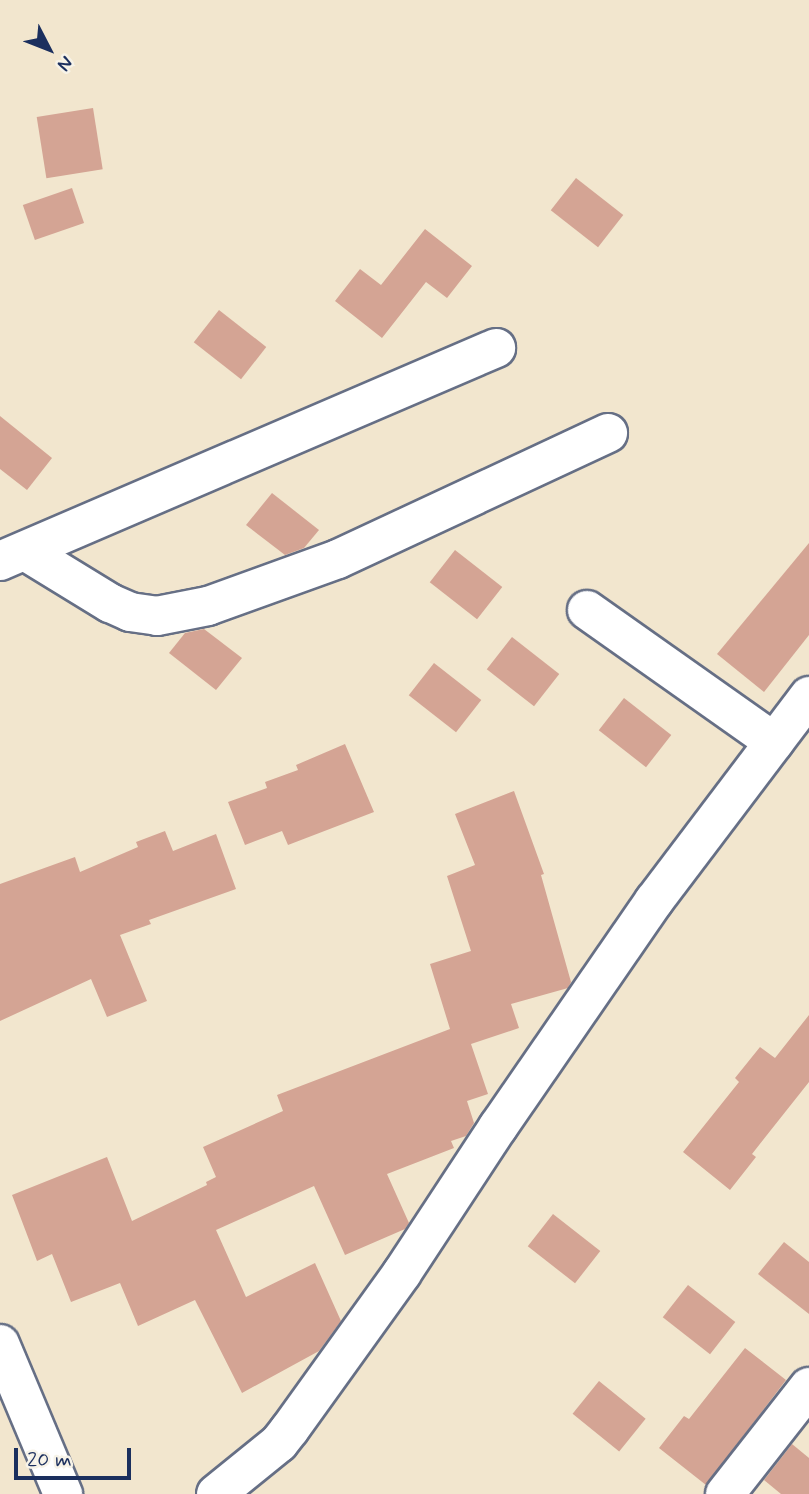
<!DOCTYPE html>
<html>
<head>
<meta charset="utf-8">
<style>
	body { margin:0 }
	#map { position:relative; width:809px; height:1494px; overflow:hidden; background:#f2e6ce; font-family:Mynerve,sans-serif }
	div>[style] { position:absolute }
	.building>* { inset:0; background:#d4a494; transform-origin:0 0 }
	.roads { filter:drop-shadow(2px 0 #666f85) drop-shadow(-2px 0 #666f85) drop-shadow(0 2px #666f85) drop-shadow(0 -2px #666f85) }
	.minor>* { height:38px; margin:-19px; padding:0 19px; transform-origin:19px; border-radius:19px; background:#fff }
	.tertiary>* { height:38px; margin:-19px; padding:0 19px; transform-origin:19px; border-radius:19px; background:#fff }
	span { translate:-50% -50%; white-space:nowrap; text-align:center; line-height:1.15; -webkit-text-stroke:6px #f7f3e8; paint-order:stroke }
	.north { position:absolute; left:14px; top:14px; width:70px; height:70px; -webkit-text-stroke:5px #f7f3e8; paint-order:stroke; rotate:132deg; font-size:19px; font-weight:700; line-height:28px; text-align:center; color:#1b2f5e }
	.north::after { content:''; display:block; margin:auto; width:24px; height:32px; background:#1b2f5e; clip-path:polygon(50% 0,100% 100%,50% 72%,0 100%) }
	.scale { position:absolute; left:14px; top:1448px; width:117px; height:32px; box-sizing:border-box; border:4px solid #1b2f5e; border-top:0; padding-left:9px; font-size:21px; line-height:24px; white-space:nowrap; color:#1b2f5e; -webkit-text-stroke:5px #f7f3e8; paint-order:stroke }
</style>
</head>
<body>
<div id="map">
	<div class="building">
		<i style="left:93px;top:108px;width:62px;height:57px;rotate:81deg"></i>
		<i style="left:576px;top:178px;width:60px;height:41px;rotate:38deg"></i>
		<i style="left:72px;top:188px;width:37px;height:52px;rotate:71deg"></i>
		<i style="clip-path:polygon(425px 229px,472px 266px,447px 298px,426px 282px,382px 338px,335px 301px,360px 269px,381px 285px)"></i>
		<i style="left:219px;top:310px;width:60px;height:41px;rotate:38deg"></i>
		<i style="clip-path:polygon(0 416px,52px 458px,27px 490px,0 469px)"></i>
		<i style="clip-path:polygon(272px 493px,319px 530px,304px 548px,285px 555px,246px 525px)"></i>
		<i style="clip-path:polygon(809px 543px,809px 635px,764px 692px,717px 654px)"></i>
		<i style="left:455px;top:550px;width:60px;height:41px;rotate:38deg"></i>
		<i style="clip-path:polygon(204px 629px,242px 658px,216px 690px,169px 653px,185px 633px)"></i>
		<i style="left:512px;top:637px;width:60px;height:41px;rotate:38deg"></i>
		<i style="left:434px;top:663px;width:60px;height:41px;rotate:38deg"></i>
		<i style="left:624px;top:698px;width:60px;height:41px;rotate:38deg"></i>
		<i style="clip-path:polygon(345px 744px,374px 812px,288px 845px,282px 831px,245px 845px,228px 802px,267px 788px,265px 782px,298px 770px,296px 765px)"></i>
		<i style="clip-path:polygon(514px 791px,544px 874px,541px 875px,571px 982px,568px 988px,511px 1004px,519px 1028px,471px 1044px,488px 1094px,467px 1101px,474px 1123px,466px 1136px,451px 1141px,454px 1148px,387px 1174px,409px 1223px,405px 1229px,345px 1255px,314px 1186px,216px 1230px,246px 1297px,315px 1263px,341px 1321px,319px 1351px,242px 1393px,195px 1300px,138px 1326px,120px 1283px,71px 1302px,52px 1254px,37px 1261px,12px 1195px,107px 1157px,132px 1221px,207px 1185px,206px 1182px,216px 1177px,203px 1147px,283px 1111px,277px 1095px,450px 1029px,430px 964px,471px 951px,447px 876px,475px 865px,455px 814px)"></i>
		<i style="clip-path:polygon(165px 831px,173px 851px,216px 834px,236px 889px,149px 920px,151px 924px,120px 935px,147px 1001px,107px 1017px,91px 979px,0 1021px,0 884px,75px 857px,80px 872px,138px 847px,136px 842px)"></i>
		<i style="clip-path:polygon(809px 1015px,809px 1082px,752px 1154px,756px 1157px,730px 1190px,683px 1152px,739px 1082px,735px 1078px,760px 1047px,775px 1058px)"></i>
		<i style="left:553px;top:1214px;width:60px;height:41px;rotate:38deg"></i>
		<i style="clip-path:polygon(784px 1242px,809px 1262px,809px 1314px,758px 1274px)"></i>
		<i style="left:688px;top:1285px;width:60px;height:41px;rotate:38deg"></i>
		<i style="clip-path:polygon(745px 1348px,786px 1380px,706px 1485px,659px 1448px,684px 1416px,689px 1419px)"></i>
		<i style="left:599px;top:1381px;width:60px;height:42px;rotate:39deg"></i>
		<i style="clip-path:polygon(792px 1444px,809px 1458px,809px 1494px,781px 1494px,764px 1480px)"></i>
	</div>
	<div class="roads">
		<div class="minor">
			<i style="left:25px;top:551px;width:100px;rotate:31.5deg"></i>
			<i style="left:110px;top:603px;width:22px;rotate:24deg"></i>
			<i style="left:130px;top:612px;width:27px;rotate:8deg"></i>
			<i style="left:157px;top:616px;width:52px;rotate:-11.1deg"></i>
			<i style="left:208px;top:606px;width:138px;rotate:-19.9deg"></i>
			<i style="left:338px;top:559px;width:298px;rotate:-25deg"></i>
			<i style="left:0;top:561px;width:540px;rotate:-23.24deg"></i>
			<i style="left:587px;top:610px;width:229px;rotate:35.2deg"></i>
			<i style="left:725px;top:1494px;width:136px;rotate:-51.9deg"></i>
		</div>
		<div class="tertiary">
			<i style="left:0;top:1344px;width:163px;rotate:67.2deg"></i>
			<i style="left:216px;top:1494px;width:81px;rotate:-39deg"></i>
			<i style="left:279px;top:1443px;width:18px;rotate:-52deg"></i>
			<i style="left:290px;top:1429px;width:192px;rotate:-54.3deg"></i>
			<i style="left:402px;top:1273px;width:175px;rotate:-56.7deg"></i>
			<i style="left:498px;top:1127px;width:275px;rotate:-55.4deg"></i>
			<i style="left:654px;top:901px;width:257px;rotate:-52.9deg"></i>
		</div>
	</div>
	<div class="north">N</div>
	<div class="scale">20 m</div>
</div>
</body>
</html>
